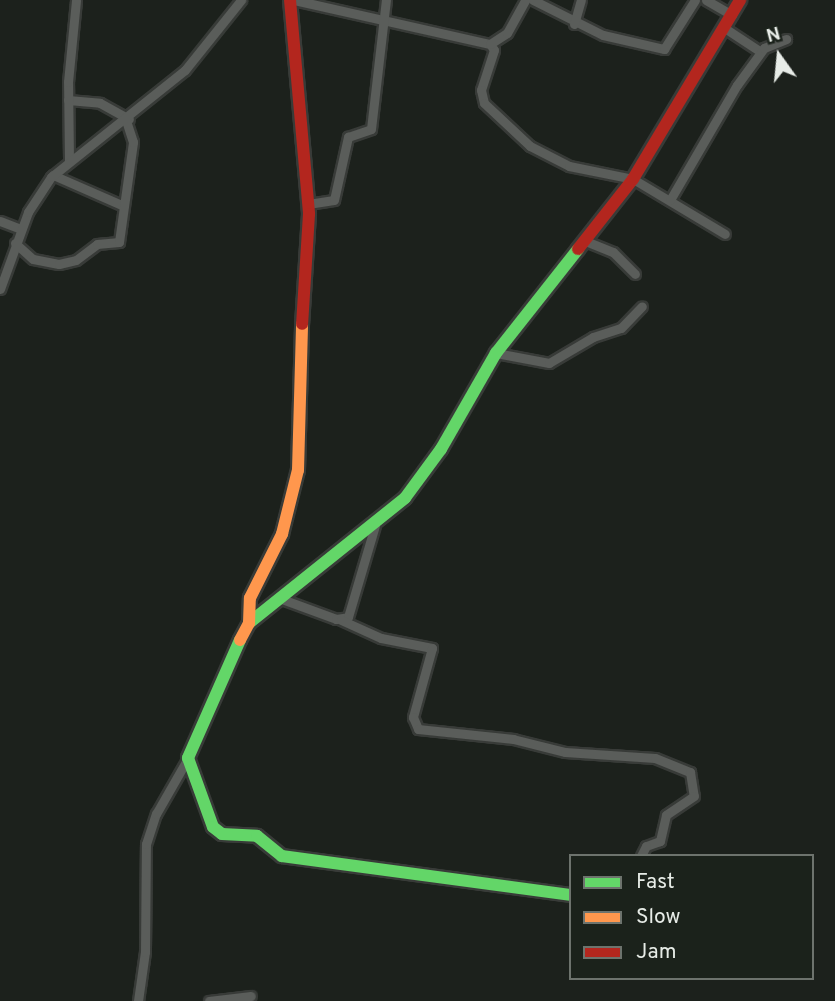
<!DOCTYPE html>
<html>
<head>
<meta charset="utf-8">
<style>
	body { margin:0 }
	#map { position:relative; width:835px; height:1001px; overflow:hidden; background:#1c211c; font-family:Overpass,sans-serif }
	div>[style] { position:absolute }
	.roads { filter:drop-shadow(2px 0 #383b38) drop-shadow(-2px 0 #383b38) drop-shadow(0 2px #383b38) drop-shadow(0 -2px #383b38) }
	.street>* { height:9px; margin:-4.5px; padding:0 4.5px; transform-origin:4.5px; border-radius:4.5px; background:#5a5d5a }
	.fast>* { height:12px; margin:-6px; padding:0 6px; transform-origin:6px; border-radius:6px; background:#63d668 }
	.slow>* { height:12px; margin:-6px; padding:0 6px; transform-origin:6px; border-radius:6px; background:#ff974d }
	.jam>* { height:12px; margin:-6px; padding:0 6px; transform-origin:6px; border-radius:6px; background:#b3261e }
	span { translate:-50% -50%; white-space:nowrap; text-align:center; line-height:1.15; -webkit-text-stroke:7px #1b221b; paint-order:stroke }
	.legend { position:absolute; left:569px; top:854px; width:245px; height:126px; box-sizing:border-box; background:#1b221b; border:2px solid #6d736d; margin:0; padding:9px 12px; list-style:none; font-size:21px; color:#e7ece7 }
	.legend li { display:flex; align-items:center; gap:14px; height:35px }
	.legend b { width:35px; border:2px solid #6d736d }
	.north { position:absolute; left:744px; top:21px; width:70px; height:70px; -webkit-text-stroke:5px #1b221b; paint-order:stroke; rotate:345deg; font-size:19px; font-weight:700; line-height:28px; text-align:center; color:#e7ece7 }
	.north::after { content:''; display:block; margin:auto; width:24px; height:32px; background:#e7ece7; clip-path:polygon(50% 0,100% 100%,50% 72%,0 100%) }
</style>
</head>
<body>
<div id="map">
	<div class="roads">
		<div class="street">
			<i style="left:294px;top:0;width:201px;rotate:12.7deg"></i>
			<i style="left:490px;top:44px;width:7px;rotate:56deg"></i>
			<i style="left:494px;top:50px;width:42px;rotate:108deg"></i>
			<i style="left:481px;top:90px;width:13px;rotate:77deg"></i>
			<i style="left:484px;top:103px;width:63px;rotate:43.1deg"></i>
			<i style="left:530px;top:146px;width:44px;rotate:27.1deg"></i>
			<i style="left:569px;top:166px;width:65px;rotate:11.5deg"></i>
			<i style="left:633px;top:179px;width:107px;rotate:30.9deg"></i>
			<i style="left:533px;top:0;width:78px;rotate:26.6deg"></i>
			<i style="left:603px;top:35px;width:63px;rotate:12.9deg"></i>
			<i style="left:664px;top:49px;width:58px;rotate:-57.7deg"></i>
			<i style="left:706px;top:0;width:30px;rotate:30deg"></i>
			<i style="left:574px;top:24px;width:25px;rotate:-74deg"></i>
			<i style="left:723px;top:27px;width:45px;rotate:33.3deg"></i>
			<i style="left:490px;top:44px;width:20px;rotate:-33deg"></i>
			<i style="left:507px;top:33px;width:38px;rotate:-61deg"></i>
			<i style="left:68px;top:100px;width:32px;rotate:5deg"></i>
			<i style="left:100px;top:103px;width:33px;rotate:29deg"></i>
			<i style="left:69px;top:160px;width:78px;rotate:-90.7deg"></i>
			<i style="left:68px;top:82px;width:82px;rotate:-84.4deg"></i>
			<i style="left:53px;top:175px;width:77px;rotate:23.6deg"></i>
			<i style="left:670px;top:200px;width:133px;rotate:-59.8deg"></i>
			<i style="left:737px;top:85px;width:46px;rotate:-53.9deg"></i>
			<i style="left:764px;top:48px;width:24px;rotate:-22deg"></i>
			<i style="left:308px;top:204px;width:26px;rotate:-9deg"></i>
			<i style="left:334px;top:200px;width:65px;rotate:-77.5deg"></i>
			<i style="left:348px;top:137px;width:24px;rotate:-19deg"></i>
			<i style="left:371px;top:129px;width:130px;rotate:-83.4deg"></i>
			<i style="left:0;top:221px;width:22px;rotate:21deg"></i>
			<i style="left:583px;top:240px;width:32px;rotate:22deg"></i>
			<i style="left:613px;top:252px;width:31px;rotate:45deg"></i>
			<i style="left:15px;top:243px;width:24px;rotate:42deg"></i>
			<i style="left:33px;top:259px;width:26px;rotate:11deg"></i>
			<i style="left:59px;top:264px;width:17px;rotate:-13deg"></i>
			<i style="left:76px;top:260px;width:26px;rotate:-37deg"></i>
			<i style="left:97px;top:244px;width:22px;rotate:-5deg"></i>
			<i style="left:119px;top:242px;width:101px;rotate:-82deg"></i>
			<i style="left:133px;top:142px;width:22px;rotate:-108deg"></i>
			<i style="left:0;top:289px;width:82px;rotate:-70deg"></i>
			<i style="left:28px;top:212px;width:42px;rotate:-56.7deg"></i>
			<i style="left:51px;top:177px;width:171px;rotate:-38.6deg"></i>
			<i style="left:185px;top:70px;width:90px;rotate:-51.3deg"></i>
			<i style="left:496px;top:353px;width:54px;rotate:10.7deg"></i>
			<i style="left:549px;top:363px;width:51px;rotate:-30.6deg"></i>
			<i style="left:593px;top:337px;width:29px;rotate:-18deg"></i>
			<i style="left:621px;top:328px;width:30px;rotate:-46deg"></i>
			<i style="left:279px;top:598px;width:61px;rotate:20.2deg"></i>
			<i style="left:336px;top:619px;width:12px;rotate:-9deg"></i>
			<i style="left:348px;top:617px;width:96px;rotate:-73.6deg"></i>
			<i style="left:341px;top:620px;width:44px;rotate:24.2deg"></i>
			<i style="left:381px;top:638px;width:52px;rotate:11.1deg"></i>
			<i style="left:432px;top:648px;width:72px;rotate:105.4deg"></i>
			<i style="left:413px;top:717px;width:13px;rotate:67deg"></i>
			<i style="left:418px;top:729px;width:96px;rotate:6deg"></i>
			<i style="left:513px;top:739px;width:54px;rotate:14deg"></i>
			<i style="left:565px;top:752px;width:90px;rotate:3.8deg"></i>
			<i style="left:655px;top:758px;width:38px;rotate:22deg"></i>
			<i style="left:690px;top:772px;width:24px;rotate:81deg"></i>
			<i style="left:694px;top:796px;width:34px;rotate:146deg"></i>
			<i style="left:666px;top:815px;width:27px;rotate:103deg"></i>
			<i style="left:660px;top:841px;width:15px;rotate:160deg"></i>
			<i style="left:646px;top:846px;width:11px;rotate:117deg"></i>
			<i style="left:138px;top:1001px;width:49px;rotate:-81.9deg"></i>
			<i style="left:145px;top:952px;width:108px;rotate:-89.5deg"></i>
			<i style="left:146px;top:844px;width:32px;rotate:-72deg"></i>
			<i style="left:156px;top:814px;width:64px;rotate:-60.3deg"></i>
			<i style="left:209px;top:1001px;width:42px;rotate:-6.8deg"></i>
		</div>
		<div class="fast">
			<i style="left:249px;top:623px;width:200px;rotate:-38.7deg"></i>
			<i style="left:405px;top:498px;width:61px;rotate:-53.7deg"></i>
			<i style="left:441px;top:449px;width:111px;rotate:-60.2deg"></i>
			<i style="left:496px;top:353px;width:132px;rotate:-51.7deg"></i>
			<i style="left:240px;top:640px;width:129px;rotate:113.8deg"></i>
			<i style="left:188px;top:758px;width:73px;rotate:70.1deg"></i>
			<i style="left:213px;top:827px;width:11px;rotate:38deg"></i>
			<i style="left:222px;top:834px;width:35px;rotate:3deg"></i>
			<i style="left:257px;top:836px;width:32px;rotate:39deg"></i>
			<i style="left:282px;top:856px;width:292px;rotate:7.7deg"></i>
		</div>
		<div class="slow">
			<i style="left:240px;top:640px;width:19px;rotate:-62deg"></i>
			<i style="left:249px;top:623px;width:25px;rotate:-88deg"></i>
			<i style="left:250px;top:598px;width:72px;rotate:-63.4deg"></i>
			<i style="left:282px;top:534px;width:66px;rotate:-76deg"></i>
			<i style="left:298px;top:470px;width:146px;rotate:-88.4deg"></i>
		</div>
		<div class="jam">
			<i style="left:290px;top:0;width:215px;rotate:84.9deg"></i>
			<i style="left:309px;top:214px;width:110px;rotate:93.6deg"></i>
			<i style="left:578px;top:249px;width:89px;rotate:-51.8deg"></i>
			<i style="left:633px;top:179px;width:209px;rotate:-59.1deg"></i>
		</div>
	</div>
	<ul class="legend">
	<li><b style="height:9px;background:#63d668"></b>Fast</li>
	<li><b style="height:9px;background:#ff974d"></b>Slow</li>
	<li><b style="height:9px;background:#b3261e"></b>Jam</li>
	</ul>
	<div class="north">N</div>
</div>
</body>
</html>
